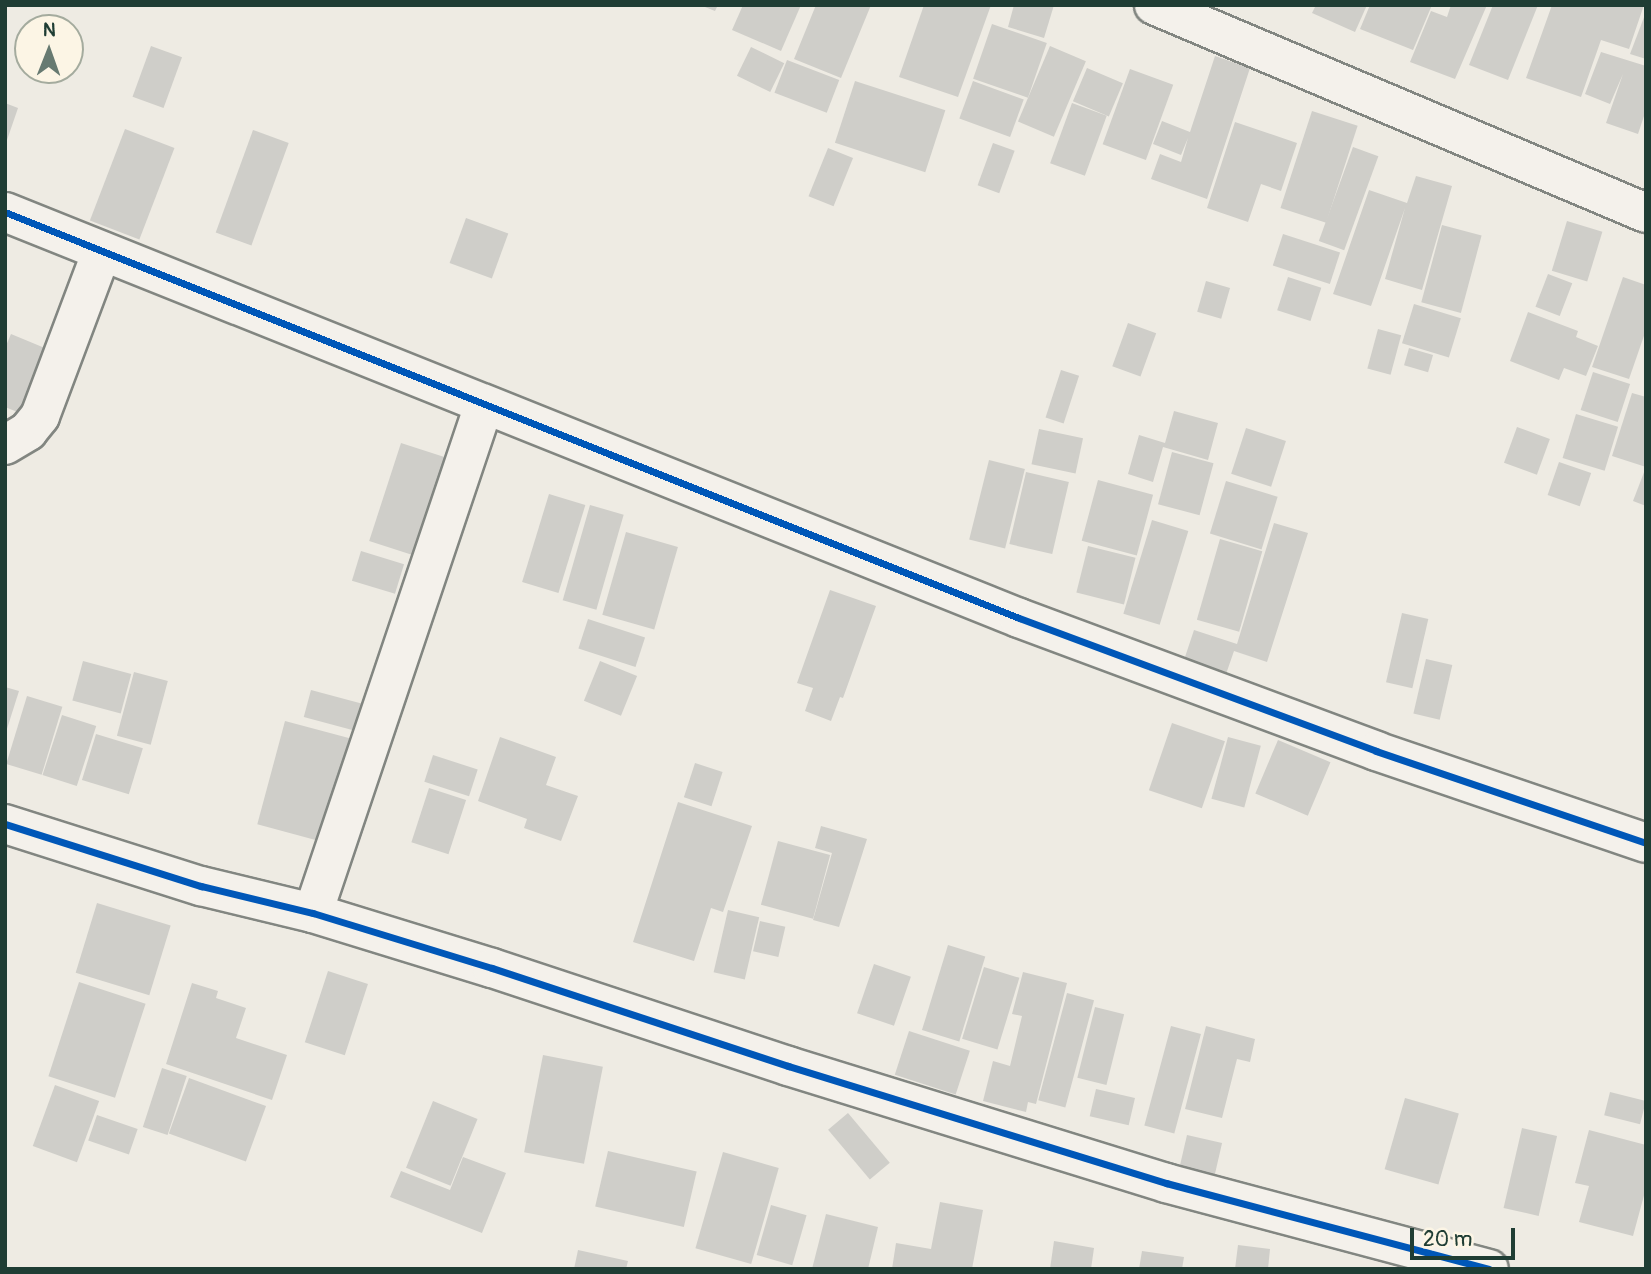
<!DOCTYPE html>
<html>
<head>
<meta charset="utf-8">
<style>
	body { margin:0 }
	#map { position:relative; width:1651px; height:1274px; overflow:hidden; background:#eeebe3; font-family:Pangolin,sans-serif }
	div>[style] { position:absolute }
	.building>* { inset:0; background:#cfcec9; transform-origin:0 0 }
	.roads { filter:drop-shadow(2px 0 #828681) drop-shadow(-2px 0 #828681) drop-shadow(0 2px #828681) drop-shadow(0 -2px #828681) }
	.minor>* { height:38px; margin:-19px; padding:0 19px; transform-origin:19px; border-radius:19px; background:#f4f1eb }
	.cycleway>* { height:7px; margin:-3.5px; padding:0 3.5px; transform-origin:3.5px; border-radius:3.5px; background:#0057b8 }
	span { translate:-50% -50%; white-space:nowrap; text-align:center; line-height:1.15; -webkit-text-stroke:7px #fcf5e5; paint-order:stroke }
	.frame { position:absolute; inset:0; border:7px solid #1f3d34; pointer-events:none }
	.north { position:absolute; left:14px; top:14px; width:70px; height:70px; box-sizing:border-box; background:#fcf5e5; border:2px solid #a4ab9e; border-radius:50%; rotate:1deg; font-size:19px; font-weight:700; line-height:28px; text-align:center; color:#1f3d34 }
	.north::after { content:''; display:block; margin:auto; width:24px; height:32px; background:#677a71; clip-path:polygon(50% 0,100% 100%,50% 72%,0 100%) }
	.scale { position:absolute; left:1410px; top:1228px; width:105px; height:32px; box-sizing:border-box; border:4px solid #1f3d34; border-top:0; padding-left:9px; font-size:21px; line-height:24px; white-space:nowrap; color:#1f3d34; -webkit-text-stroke:5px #fcf5e5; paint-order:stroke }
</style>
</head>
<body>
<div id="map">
	<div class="building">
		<i style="clip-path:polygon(700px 5px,718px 5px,715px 11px)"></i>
		<i style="clip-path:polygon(743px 5px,801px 5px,781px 51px,732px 30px)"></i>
		<i style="clip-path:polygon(816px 5px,871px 5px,841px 78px,794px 59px)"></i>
		<i style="clip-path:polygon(924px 5px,991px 5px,958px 97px,899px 77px)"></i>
		<i style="clip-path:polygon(1014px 5px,1054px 5px,1044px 38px,1008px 27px)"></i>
		<i style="clip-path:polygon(1316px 5px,1367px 5px,1355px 32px,1312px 13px)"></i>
		<i style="clip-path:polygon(1370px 5px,1432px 5px,1413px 50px,1360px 29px)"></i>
		<i style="clip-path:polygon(1451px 5px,1487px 5px,1455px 79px,1410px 62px,1431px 11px,1447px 17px)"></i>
		<i style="clip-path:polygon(1493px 5px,1538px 5px,1508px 80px,1469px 65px)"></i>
		<i style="clip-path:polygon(1552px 5px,1644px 5px,1629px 49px,1601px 40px,1581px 97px,1526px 78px)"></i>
		<i style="clip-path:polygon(1646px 12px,1646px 59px,1630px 54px)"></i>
		<i style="left:992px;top:24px;width:58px;height:58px;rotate:19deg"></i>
		<i style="left:151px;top:46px;width:33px;height:54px;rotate:20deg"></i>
		<i style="left:1050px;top:46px;width:39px;height:82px;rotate:23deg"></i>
		<i style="left:751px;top:47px;width:37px;height:32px;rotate:26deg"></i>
		<i style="clip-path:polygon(1601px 52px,1646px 66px,1646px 110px,1638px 134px,1606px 123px,1623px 74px,1610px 104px,1585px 94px)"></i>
		<i style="clip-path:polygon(1215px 56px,1250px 68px,1207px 199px,1151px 179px,1160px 154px,1181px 162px,1188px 138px,1181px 155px,1153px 144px,1162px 121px,1190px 132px)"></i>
		<i style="left:787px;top:60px;width:56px;height:35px;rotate:21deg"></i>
		<i style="left:1087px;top:68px;width:39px;height:36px;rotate:23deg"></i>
		<i style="left:1130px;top:69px;width:46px;height:80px;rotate:20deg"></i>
		<i style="left:855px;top:81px;width:95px;height:65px;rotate:18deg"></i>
		<i style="left:973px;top:81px;width:54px;height:40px;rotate:20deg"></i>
		<i style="clip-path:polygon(5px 103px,18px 108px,6px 143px,5px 143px)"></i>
		<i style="left:1072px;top:103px;width:37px;height:64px;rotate:20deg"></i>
		<i style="left:1312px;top:111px;width:48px;height:102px;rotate:18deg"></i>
		<i style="clip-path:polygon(1235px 122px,1297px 143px,1281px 191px,1261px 184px,1248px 222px,1207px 208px)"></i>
		<i style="left:125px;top:129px;width:53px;height:98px;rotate:21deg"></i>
		<i style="left:253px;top:130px;width:38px;height:109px;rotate:20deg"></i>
		<i style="left:993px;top:143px;width:23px;height:45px;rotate:20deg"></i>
		<i style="left:1353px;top:147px;width:27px;height:100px;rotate:20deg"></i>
		<i style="left:828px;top:148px;width:27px;height:52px;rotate:22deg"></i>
		<i style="clip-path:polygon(1416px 176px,1452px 186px,1422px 290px,1385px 279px,1405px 208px,1371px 306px,1333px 294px,1369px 190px,1407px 203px)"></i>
		<i style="left:466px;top:218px;width:45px;height:48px;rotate:20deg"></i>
		<i style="left:1567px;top:221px;width:37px;height:52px;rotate:17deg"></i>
		<i style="left:1442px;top:225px;width:41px;height:80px;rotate:15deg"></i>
		<i style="left:1283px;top:234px;width:60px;height:33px;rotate:18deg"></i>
		<i style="left:1548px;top:274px;width:26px;height:35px;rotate:21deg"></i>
		<i style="left:1288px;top:277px;width:35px;height:35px;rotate:18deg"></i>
		<i style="clip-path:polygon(1623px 277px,1646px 285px,1646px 330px,1629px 379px,1592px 367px)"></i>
		<i style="left:1206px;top:281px;width:25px;height:32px;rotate:16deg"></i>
		<i style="left:1414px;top:304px;width:49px;height:41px;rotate:17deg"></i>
		<i style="clip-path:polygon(1528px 312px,1578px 331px,1576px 337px,1598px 346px,1586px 376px,1564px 368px,1559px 380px,1510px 361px)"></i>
		<i style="left:1128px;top:323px;width:30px;height:46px;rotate:20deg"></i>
		<i style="left:1378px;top:329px;width:24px;height:41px;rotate:15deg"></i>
		<i style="clip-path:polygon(11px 334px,52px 351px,25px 415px,5px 407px,5px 348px)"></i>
		<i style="left:1409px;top:348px;width:25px;height:18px;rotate:16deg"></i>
		<i style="left:1061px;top:370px;width:19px;height:50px;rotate:18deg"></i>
		<i style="left:1593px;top:372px;width:39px;height:40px;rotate:18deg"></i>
		<i style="clip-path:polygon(1632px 393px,1646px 397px,1646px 467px,1612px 456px)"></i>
		<i style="clip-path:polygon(1174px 411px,1218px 423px,1208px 460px,1163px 447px,1153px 482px,1128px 474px,1139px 435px,1165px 443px)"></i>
		<i style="left:1576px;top:414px;width:44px;height:46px;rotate:17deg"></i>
		<i style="left:1517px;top:427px;width:35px;height:38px;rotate:20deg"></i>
		<i style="left:1246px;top:428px;width:42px;height:48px;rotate:18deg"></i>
		<i style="left:1039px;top:429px;width:45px;height:36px;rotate:12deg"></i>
		<i style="left:401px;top:443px;width:48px;height:103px;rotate:18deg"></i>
		<i style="left:1172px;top:452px;width:43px;height:54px;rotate:15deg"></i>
		<i style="left:989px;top:460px;width:37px;height:82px;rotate:14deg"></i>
		<i style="left:1559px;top:462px;width:34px;height:35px;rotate:19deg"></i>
		<i style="clip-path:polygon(1646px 467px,1646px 506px,1633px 501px)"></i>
		<i style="left:1026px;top:472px;width:44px;height:74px;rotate:13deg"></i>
		<i style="left:1098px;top:480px;width:57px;height:63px;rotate:15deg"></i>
		<i style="left:1226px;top:481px;width:54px;height:55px;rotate:17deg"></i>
		<i style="left:549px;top:494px;width:38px;height:92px;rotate:17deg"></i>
		<i style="left:590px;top:505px;width:35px;height:99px;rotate:16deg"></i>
		<i style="left:1152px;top:520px;width:38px;height:98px;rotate:17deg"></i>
		<i style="clip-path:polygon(1274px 523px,1308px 533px,1267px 662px,1234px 651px,1225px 677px,1183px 663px,1194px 630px,1237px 644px)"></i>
		<i style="left:626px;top:532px;width:54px;height:86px;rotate:16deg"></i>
		<i style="left:1220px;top:539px;width:44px;height:84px;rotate:16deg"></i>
		<i style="left:1088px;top:546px;width:49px;height:48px;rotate:14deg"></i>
		<i style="left:361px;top:551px;width:45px;height:31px;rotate:17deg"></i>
		<i style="clip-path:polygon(830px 590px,876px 606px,843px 698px,840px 697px,831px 721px,805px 711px,813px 688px,797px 683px)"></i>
		<i style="left:1402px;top:613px;width:27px;height:71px;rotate:13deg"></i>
		<i style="left:588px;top:619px;width:60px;height:31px;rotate:18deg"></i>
		<i style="left:1426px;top:659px;width:27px;height:56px;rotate:13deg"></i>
		<i style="left:83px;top:661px;width:50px;height:41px;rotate:15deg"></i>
		<i style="left:600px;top:661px;width:40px;height:43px;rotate:22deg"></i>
		<i style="left:134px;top:672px;width:35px;height:66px;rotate:15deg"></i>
		<i style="clip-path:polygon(5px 687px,19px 691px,6px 732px,5px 732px)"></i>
		<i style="left:311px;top:690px;width:57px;height:28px;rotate:15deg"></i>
		<i style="left:27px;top:696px;width:37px;height:71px;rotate:17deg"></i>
		<i style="left:62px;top:715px;width:36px;height:63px;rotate:18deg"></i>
		<i style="left:285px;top:721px;width:67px;height:107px;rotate:15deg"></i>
		<i style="left:1172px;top:723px;width:56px;height:71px;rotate:19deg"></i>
		<i style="left:96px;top:734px;width:49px;height:48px;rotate:17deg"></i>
		<i style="clip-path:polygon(500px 737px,556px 757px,546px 785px,578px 796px,561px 841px,524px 828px,527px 819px,478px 801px)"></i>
		<i style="left:1228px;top:737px;width:34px;height:64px;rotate:15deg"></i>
		<i style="left:1278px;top:740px;width:57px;height:58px;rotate:23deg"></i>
		<i style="left:433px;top:755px;width:47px;height:28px;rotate:18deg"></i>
		<i style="left:695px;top:763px;width:29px;height:36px;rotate:18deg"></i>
		<i style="left:429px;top:788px;width:39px;height:57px;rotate:18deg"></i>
		<i style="clip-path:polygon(678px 802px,752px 826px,723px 912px,711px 908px,694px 961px,633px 942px)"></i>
		<i style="clip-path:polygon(821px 826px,867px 839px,839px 927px,813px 920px,832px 853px,815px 848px)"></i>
		<i style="left:778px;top:841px;width:54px;height:66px;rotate:15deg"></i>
		<i style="left:97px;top:903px;width:77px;height:73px;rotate:17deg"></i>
		<i style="left:728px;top:910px;width:32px;height:64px;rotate:13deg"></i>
		<i style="left:760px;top:921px;width:26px;height:31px;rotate:13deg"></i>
		<i style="left:948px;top:945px;width:39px;height:89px;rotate:17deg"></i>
		<i style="left:874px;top:964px;width:39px;height:52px;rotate:19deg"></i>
		<i style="left:984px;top:967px;width:37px;height:75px;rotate:17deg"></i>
		<i style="left:328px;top:971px;width:42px;height:75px;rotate:18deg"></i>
		<i style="clip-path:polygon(1023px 972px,1067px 983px,1036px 1104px,1028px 1102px,1026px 1112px,983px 1101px,993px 1061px,1010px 1066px,1022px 1016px,1012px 1014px)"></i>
		<i style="left:79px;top:982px;width:70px;height:99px;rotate:18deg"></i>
		<i style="clip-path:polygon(192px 983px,218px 991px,216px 998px,246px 1008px,236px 1038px,287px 1055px,272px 1100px,166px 1064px)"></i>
		<i style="left:1067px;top:993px;width:28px;height:111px;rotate:15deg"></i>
		<i style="left:1095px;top:1007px;width:30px;height:73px;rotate:14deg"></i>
		<i style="left:1171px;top:1026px;width:31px;height:103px;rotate:15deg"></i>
		<i style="clip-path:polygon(1206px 1026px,1255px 1039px,1250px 1062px,1237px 1059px,1222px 1118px,1185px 1109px)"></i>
		<i style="left:909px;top:1031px;width:64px;height:46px;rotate:18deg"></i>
		<i style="left:543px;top:1055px;width:61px;height:99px;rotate:11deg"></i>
		<i style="left:162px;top:1068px;width:26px;height:62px;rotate:18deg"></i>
		<i style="left:189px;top:1078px;width:82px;height:59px;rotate:20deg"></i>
		<i style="left:55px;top:1085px;width:47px;height:65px;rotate:20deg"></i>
		<i style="left:1096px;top:1089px;width:40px;height:28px;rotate:13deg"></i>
		<i style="left:1610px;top:1092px;width:37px;height:24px;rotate:14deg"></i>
		<i style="left:1405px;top:1098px;width:56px;height:74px;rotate:16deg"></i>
		<i style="left:433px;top:1101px;width:48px;height:72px;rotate:22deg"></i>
		<i style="left:848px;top:1113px;width:65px;height:26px;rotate:50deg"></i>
		<i style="left:97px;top:1115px;width:43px;height:27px;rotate:19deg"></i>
		<i style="left:1522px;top:1128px;width:36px;height:82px;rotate:13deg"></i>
		<i style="clip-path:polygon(1589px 1130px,1646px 1145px,1646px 1188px,1633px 1236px,1579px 1222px,1589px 1186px,1575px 1183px)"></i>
		<i style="left:1187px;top:1135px;width:36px;height:32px;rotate:13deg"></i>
		<i style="left:608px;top:1151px;width:91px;height:57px;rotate:13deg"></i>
		<i style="left:723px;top:1152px;width:58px;height:100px;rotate:16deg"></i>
		<i style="clip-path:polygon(463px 1157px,506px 1173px,482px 1233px,390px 1197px,401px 1171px,450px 1190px)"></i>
		<i style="clip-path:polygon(940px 1202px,983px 1210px,972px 1269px,892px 1269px,896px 1243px,931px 1249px)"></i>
		<i style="left:771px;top:1205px;width:37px;height:52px;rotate:16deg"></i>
		<i style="clip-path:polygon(826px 1214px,878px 1227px,868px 1269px,812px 1269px)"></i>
		<i style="clip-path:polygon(1054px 1241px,1094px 1248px,1091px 1269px,1050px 1269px)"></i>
		<i style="clip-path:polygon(1238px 1245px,1270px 1249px,1268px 1269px,1235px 1269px)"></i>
		<i style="clip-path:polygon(578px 1250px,628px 1261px,626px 1269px,574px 1269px)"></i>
		<i style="clip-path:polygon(1142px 1251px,1184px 1257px,1182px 1269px,1139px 1269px)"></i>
	</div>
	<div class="roads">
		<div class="minor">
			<i style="left:1154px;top:5px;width:534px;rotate:22.92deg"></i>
			<i style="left:5px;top:212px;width:1092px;rotate:21.82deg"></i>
			<i style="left:1019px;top:618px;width:381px;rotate:20.4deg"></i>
			<i style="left:1376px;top:751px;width:285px;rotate:18.8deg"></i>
			<i style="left:5px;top:445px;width:27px;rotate:-31deg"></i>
			<i style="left:28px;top:431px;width:19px;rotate:-51deg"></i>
			<i style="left:40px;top:416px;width:176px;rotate:-69.4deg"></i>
			<i style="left:5px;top:824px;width:206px;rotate:17.6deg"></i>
			<i style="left:201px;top:886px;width:115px;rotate:13.6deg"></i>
			<i style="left:313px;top:913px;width:187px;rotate:17.1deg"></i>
			<i style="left:492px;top:968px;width:312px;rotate:18.3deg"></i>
			<i style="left:788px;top:1066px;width:396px;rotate:17.2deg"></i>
			<i style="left:1166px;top:1183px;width:334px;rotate:14.9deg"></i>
			<i style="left:313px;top:913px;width:536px;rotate:-71.4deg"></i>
		</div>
	</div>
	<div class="cycleway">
		<i style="left:5px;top:212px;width:1092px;rotate:21.82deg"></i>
		<i style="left:1019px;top:618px;width:381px;rotate:20.4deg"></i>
		<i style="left:1376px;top:751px;width:285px;rotate:18.8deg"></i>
		<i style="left:5px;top:824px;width:206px;rotate:17.6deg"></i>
		<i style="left:201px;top:886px;width:115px;rotate:13.6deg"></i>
		<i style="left:313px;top:913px;width:187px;rotate:17.1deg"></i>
		<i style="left:492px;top:968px;width:312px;rotate:18.3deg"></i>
		<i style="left:788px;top:1066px;width:396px;rotate:17.2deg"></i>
		<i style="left:1166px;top:1183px;width:334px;rotate:14.9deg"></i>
	</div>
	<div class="frame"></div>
	<div class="north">N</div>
	<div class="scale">20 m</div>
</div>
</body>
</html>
